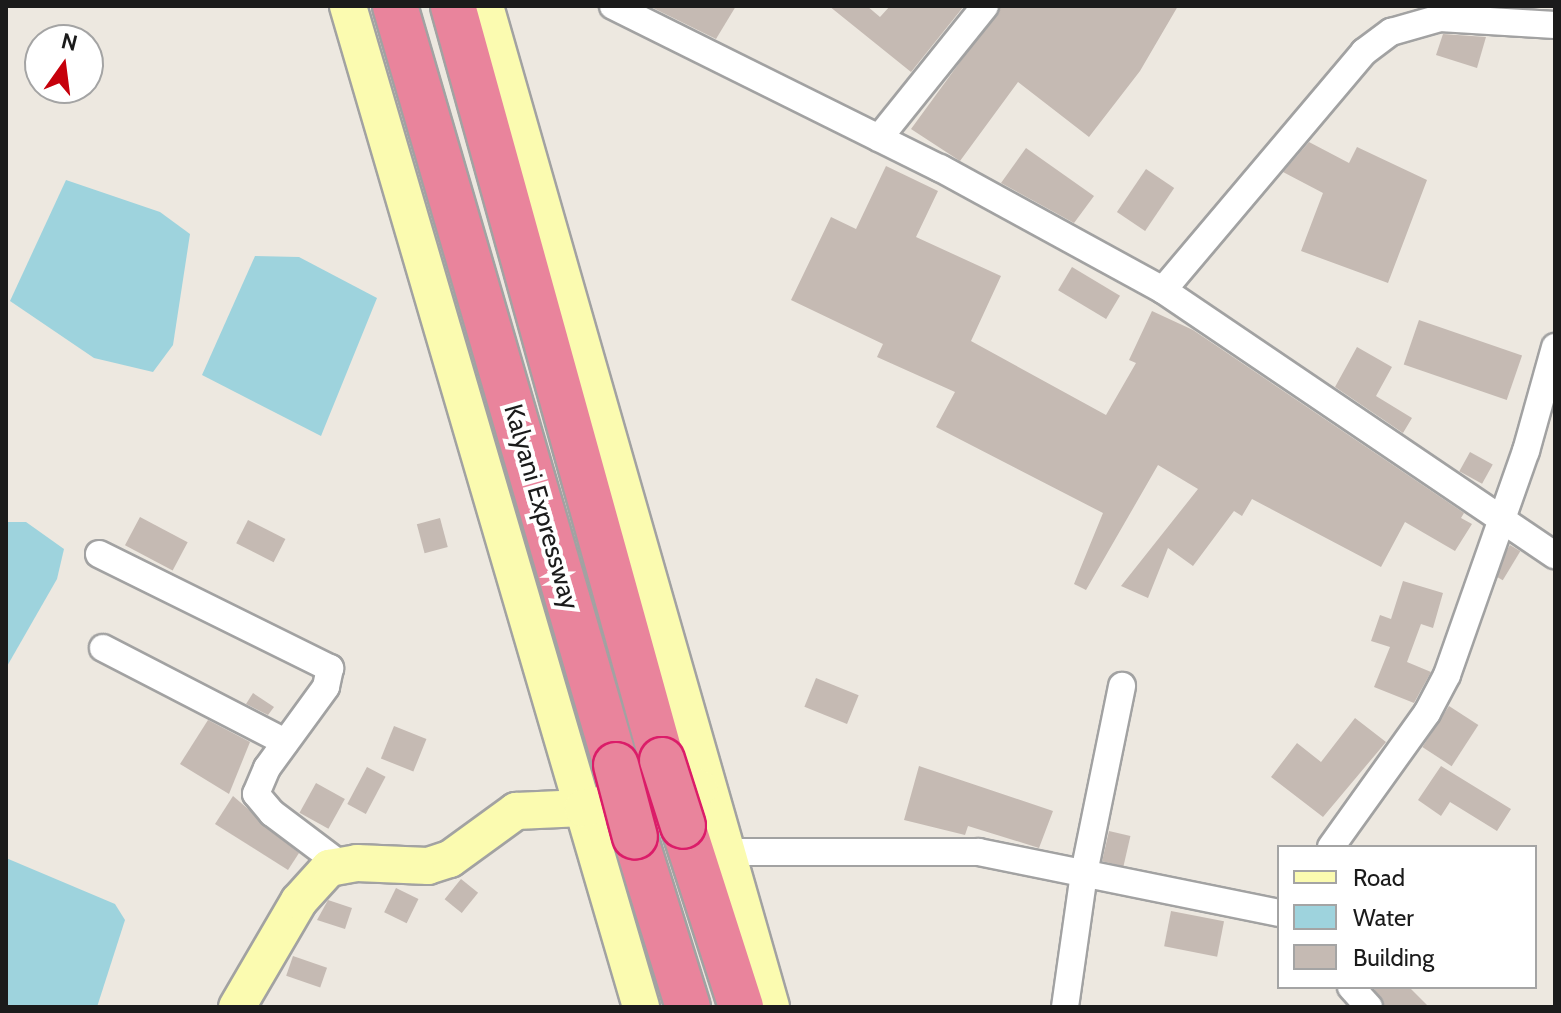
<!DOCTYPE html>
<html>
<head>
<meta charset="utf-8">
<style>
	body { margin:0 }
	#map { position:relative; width:1561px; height:1013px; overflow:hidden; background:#ede8e0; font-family:Cabin,sans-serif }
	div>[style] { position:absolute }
	.water>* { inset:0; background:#9ed3dd }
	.building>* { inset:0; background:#c5bab3; transform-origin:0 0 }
	.roads { filter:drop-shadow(2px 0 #a2a2a2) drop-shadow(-2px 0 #a2a2a2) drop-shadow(0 2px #a2a2a2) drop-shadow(0 -2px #a2a2a2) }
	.street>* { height:26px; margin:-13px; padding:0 13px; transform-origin:13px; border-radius:13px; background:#fff }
	.secondary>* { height:36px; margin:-18px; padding:0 18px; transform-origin:18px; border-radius:18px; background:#fbfbb0 }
	.highway>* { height:44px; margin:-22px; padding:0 22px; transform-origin:22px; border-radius:22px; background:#e9849c }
	.bridges { filter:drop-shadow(2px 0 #db1d69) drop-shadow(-2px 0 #db1d69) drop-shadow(0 2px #db1d69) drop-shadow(0 -2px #db1d69) }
	.highway-bridge>* { height:44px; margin:-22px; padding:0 22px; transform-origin:22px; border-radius:22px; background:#e9849c }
	span { translate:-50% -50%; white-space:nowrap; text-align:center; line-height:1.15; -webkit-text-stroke:8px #fff; paint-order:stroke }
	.street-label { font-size:26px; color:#1b1b1b }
	.frame { position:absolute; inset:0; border:8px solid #1b1b1b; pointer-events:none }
	.legend { position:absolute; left:1277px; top:845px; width:260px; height:144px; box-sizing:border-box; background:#fff; border:2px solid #a4a4a4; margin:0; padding:10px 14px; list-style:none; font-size:24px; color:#1b1b1b }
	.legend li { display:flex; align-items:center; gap:16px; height:40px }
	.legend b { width:40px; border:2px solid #a4a4a4 }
	.north { position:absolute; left:24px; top:24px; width:80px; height:80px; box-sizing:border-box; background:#fff; border:2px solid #a4a4a4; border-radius:50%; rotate:14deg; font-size:22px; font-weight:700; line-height:32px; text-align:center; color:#1b1b1b }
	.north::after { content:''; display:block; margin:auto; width:28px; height:36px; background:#c6000b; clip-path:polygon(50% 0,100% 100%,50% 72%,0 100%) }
</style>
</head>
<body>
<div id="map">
	<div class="water">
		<i style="clip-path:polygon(66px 180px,160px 212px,190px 234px,173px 345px,153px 372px,94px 358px,10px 301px)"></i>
		<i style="clip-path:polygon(255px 256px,299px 257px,377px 298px,321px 436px,202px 375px)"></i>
		<i style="clip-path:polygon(6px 522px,26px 522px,64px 549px,57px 579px,6px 668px)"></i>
		<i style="clip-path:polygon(6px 858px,115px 904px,125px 920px,97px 1007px,6px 1007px)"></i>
	</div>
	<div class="building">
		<i style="clip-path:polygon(649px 6px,736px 6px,716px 39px)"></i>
		<i style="clip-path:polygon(829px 6px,867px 6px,880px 17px,890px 6px,964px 6px,911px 72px)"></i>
		<i style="clip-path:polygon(1001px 6px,1178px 6px,1140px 71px,1089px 137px,1018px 82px,960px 161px,911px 129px)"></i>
		<i style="clip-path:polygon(1443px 34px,1486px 37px,1477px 68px,1436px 55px)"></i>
		<i style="clip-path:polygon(1309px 142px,1349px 163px,1357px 147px,1427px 180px,1388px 283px,1301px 251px,1323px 193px,1283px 172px)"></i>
		<i style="clip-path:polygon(1026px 148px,1094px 196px,1074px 223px,1001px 183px)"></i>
		<i style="clip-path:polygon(886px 166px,938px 191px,916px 237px,1001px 276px,971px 341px,1106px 415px,1136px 363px,1129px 360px,1152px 311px,1193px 330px,1464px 513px,1461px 518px,1472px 524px,1455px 551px,1405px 522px,1381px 567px,1252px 499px,1242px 516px,1234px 511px,1193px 566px,1168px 548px,1148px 598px,1121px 586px,1198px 489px,1158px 465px,1086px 590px,1074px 584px,1103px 513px,936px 427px,955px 392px,877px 357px,883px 344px,791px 300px,831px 217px,856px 229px)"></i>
		<i style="left:1146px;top:169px;width:34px;height:52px;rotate:34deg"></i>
		<i style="left:1072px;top:267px;width:56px;height:27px;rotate:31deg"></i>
		<i style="left:1419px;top:320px;width:109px;height:47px;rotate:19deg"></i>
		<i style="clip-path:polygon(1357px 347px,1392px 367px,1376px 396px,1412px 418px,1403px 433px,1335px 387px)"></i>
		<i style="left:1470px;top:452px;width:26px;height:22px;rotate:29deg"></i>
		<i style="left:140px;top:517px;width:54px;height:32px;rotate:28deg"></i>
		<i style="left:440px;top:518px;width:30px;height:24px;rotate:75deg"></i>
		<i style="left:248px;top:520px;width:42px;height:26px;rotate:27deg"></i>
		<i style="left:1510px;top:545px;width:12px;height:34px;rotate:31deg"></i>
		<i style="clip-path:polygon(1403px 581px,1443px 593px,1433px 628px,1421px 624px,1407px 662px,1431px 672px,1414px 703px,1374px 687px,1390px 647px,1371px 641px,1380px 615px,1391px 619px)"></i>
		<i style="left:816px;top:678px;width:46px;height:31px;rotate:22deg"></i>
		<i style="clip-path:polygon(253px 693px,274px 707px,268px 715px,246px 704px)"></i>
		<i style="left:1449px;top:706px;width:35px;height:49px;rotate:33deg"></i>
		<i style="clip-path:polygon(1355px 718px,1386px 742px,1323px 817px,1271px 777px,1297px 743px,1321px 762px)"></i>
		<i style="clip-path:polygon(208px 720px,250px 742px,229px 794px,180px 764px)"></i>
		<i style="left:394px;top:726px;width:35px;height:35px;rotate:22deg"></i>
		<i style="clip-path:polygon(919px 766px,1053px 811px,1039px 848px,968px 826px,965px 835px,904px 820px)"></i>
		<i style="clip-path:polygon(1441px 766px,1511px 809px,1497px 831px,1450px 802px,1441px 816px,1418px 800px)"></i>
		<i style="left:367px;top:767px;width:21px;height:42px;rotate:28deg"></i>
		<i style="left:316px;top:783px;width:33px;height:34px;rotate:29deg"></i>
		<i style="clip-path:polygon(233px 796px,299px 853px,288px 870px,215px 824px)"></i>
		<i style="left:1109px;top:831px;width:22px;height:31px;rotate:13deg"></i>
		<i style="left:461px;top:879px;width:22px;height:26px;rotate:39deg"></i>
		<i style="left:396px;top:888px;width:25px;height:27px;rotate:26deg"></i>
		<i style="clip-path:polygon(328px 900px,352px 908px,345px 929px,317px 920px)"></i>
		<i style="left:1171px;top:911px;width:54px;height:36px;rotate:11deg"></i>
		<i style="left:293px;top:956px;width:36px;height:21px;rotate:19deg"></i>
		<i style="clip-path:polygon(1373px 987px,1409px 987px,1429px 1007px,1385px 1007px)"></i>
	</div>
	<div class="roads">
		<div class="street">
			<i style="left:613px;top:6px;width:365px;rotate:26.4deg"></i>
			<i style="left:940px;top:168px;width:254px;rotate:28.7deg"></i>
			<i style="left:1163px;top:290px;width:473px;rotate:34.1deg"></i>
			<i style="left:879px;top:138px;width:169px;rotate:-51.2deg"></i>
			<i style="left:1163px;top:290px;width:312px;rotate:-49.8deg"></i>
			<i style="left:1364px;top:52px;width:34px;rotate:-37deg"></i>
			<i style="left:1391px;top:32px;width:51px;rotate:-15.9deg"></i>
			<i style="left:1440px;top:18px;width:115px;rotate:3.5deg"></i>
			<i style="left:99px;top:554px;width:258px;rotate:26.3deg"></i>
			<i style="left:330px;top:668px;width:19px;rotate:102deg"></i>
			<i style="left:326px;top:687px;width:100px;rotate:126.1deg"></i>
			<i style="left:267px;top:768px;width:28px;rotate:113deg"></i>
			<i style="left:256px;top:794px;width:25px;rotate:50deg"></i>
			<i style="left:272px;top:813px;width:85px;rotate:36.9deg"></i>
			<i style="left:103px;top:648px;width:205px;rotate:27.3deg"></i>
			<i style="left:1331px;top:847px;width:165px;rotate:-54.4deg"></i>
			<i style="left:1427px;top:713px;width:43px;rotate:-62.2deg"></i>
			<i style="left:1447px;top:675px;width:238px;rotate:-70.6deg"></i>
			<i style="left:1526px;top:451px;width:108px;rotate:-74.4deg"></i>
			<i style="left:728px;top:852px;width:251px"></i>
			<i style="left:979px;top:852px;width:306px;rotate:11.5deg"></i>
			<i style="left:1351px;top:987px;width:27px;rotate:48deg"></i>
			<i style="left:1065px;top:1007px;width:135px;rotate:-81.9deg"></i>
			<i style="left:1084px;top:873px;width:191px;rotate:-78.5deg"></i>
		</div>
		<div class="secondary">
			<i style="left:348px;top:6px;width:1043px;rotate:73.68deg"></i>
			<i style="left:485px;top:6px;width:1041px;rotate:74.05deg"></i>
			<i style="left:237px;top:1007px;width:123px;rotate:-59.7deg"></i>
			<i style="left:299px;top:901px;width:45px;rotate:-47.7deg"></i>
			<i style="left:329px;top:868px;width:28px;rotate:-10deg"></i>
			<i style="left:357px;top:863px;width:71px;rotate:2.4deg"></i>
			<i style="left:428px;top:866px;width:23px;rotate:-18deg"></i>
			<i style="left:450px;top:859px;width:82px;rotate:-36deg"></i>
			<i style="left:516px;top:811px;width:67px;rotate:-2.6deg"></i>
			<i style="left:583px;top:808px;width:118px;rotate:-9.8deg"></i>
		</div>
		<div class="highway">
			<i style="left:395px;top:6px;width:791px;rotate:73.77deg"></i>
			<i style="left:453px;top:6px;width:782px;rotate:74.51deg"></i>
			<i style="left:683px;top:826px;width:190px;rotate:72.2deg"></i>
			<i style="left:635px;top:837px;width:178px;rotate:72.7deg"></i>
		</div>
	</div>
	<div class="bridges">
		<div class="highway-bridge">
			<i style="left:662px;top:760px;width:69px;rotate:72.3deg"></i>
			<i style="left:616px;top:765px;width:74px;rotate:75.2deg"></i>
		</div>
	</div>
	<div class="street-label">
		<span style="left:541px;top:507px;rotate:74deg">Kalyani Expressway</span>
	</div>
	<div class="frame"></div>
	<ul class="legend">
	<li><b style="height:10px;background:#fbfbb0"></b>Road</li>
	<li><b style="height:22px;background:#9ed3dd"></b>Water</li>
	<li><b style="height:22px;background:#c5bab3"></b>Building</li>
	</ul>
	<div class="north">N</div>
</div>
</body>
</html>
